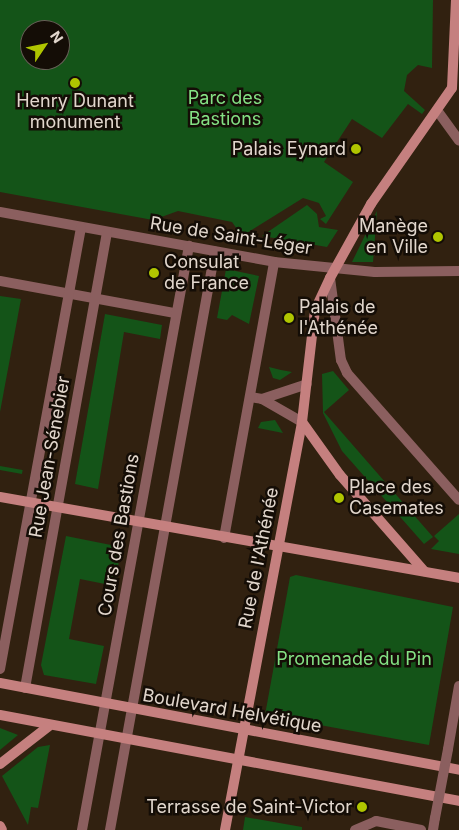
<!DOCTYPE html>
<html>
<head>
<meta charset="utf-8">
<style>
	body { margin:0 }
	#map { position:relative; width:459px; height:830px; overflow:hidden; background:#312110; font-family:Inter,sans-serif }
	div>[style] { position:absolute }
	.green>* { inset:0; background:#145418; transform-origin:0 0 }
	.street>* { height:10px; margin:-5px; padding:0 5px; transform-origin:5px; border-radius:5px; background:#8b5f5f }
	.secondary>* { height:10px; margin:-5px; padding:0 5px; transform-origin:5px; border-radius:5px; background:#c5807f }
	.street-bridge>* { height:10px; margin:-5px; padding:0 5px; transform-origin:5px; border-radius:5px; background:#8b5f5f }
	.secondary-bridge>* { height:10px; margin:-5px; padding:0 5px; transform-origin:5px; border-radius:5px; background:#c5807f }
	.dots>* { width:14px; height:14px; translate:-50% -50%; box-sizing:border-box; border:2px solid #140d06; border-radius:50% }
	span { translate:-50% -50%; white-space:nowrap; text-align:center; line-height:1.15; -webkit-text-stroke:5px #140d06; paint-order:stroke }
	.park-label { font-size:18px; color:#84e284 }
	.poi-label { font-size:18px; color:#e2d7cd }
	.right { translate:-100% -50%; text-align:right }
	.left { translate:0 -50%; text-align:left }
	.street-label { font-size:18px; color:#e2d7cd }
	.north { position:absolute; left:20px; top:20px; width:50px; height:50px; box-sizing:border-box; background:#140d06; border:1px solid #665e56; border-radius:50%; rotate:56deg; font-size:14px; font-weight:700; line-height:20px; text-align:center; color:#e2d7cd }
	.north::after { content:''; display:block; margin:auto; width:18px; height:22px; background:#b0c500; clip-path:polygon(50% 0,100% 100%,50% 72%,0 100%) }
</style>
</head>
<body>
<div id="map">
	<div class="green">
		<i style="clip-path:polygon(evenodd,0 0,433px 0,432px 68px,418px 65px,407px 75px,404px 91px,425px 110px,422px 114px,408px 104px,382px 138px,352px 119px,324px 162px,353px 182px,326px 224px,320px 219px,326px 216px,319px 203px,303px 198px,242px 236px,232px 222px,178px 211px,153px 220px,0 192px,0 0,30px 30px,60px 30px,60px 60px,30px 60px,30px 30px)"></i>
		<i style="clip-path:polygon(307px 205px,317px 214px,319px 227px,338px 230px,327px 247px,262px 236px)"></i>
		<i style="clip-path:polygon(377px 211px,373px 262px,352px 262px)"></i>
		<i style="clip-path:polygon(226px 269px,259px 276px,249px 324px,232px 315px,227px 320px,217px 318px)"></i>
		<i style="clip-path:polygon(0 296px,21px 299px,0 412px)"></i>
		<i style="clip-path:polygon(105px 314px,162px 325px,160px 339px,124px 332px,98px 489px,75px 484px)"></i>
		<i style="clip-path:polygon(269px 367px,281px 370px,292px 372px,280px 380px,273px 378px)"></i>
		<i style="clip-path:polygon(333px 371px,349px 390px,324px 412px,433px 537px,424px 544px,342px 451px,323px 413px,322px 374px)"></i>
		<i style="clip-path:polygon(275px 420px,283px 433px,258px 428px,261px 422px)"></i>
		<i style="left:0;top:466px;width:23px;height:4px;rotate:10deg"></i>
		<i style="clip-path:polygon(459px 514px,459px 554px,431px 549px,439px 541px,434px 536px)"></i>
		<i style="clip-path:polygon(66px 536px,121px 547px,115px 586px,80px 579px,69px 639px,104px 646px,96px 684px,44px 675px,41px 665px)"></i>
		<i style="clip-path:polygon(296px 575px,453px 607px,429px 745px,265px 715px,290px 577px)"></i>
		<i style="clip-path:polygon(0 728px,18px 735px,0 750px)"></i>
		<i style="clip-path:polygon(50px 745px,38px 808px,31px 807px,28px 825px,2px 776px,38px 747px)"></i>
		<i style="clip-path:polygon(245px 817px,302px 827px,302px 830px,243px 830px)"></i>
	</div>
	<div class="street">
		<i style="left:439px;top:113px;width:34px;rotate:54deg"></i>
		<i style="left:0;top:212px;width:279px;rotate:10.3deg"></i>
		<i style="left:274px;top:262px;width:101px;rotate:5.7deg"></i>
		<i style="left:375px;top:272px;width:84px;rotate:-0.7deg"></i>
		<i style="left:330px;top:278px;width:83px;rotate:82.4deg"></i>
		<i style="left:341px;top:360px;width:14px;rotate:65deg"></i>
		<i style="left:347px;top:373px;width:169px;rotate:48.6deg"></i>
		<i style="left:0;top:281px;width:178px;rotate:10.4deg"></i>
		<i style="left:250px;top:397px;width:12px;rotate:9deg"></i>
		<i style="left:262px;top:399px;width:46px;rotate:29.9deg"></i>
		<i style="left:262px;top:399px;width:47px;rotate:-18.4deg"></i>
		<i style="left:224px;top:538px;width:280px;rotate:-79.7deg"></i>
		<i style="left:0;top:669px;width:449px;rotate:-79.6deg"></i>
		<i style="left:25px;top:688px;width:463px;rotate:-79.8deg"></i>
		<i style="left:448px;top:749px;width:64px;rotate:-80.1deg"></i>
		<i style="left:82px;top:830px;width:594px;rotate:-79.62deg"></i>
		<i style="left:110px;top:830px;width:588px;rotate:-79.72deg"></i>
		<i style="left:355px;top:830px;width:23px;rotate:-23deg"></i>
		<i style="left:376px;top:821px;width:46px;rotate:11.3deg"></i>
		<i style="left:433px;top:830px;width:12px;rotate:-81deg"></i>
	</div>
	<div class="secondary">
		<i style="left:371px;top:204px;width:141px;rotate:-55.1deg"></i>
		<i style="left:452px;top:88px;width:88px;rotate:-87.4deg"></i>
		<i style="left:302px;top:422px;width:65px;rotate:54.4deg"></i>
		<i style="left:340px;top:475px;width:128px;rotate:48.8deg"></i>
		<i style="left:0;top:497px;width:466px;rotate:10deg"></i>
		<i style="left:0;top:683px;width:467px;rotate:10.7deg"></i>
		<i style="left:0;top:715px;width:467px;rotate:10.6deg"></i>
		<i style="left:0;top:764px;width:62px;rotate:-37.8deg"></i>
		<i style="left:0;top:826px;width:4px;rotate:63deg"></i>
		<i style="left:225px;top:830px;width:415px;rotate:-79.3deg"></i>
		<i style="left:302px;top:422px;width:113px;rotate:-83.4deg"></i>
		<i style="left:315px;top:310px;width:35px;rotate:-65deg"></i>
	</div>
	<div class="street-bridge">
		<i style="left:435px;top:818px;width:70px;rotate:-79.3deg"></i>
	</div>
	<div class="secondary-bridge">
		<i style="left:330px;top:278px;width:85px;rotate:-61deg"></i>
	</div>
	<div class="dots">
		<i style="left:75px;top:83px;background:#b0c500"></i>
		<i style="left:356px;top:149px;background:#b0c500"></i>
		<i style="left:438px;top:237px;background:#b0c500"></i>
		<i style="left:154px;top:273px;background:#b0c500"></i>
		<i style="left:289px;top:318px;background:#b0c500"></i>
		<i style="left:339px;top:498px;background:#b0c500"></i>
		<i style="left:362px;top:807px;background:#b0c500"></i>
	</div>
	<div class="park-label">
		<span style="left:225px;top:109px">Parc des<br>Bastions</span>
		<span style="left:354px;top:659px">Promenade du Pin</span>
	</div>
	<div class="poi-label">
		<span style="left:75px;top:112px">Henry Dunant<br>monument</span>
		<span class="right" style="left:346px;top:149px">Palais Eynard</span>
		<span class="right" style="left:428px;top:237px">Manège<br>en Ville</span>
		<span class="left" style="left:164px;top:273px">Consulat<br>de France</span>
		<span class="left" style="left:299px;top:318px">Palais de<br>l'Athénée</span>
		<span class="left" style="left:349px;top:498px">Place des<br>Casemates</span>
		<span class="right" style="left:352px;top:807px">Terrasse de Saint-Victor</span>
	</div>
	<div class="street-label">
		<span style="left:231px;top:236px;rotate:9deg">Rue de Saint-Léger</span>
		<span style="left:50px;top:457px;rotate:-80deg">Rue Jean-Sénebier</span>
		<span style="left:119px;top:535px;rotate:-80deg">Cours des Bastions</span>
		<span style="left:259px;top:558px;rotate:-79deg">Rue de l'Athénée</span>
		<span style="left:232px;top:711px;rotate:10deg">Boulevard Helvétique</span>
	</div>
	<div class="north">N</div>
</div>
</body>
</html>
